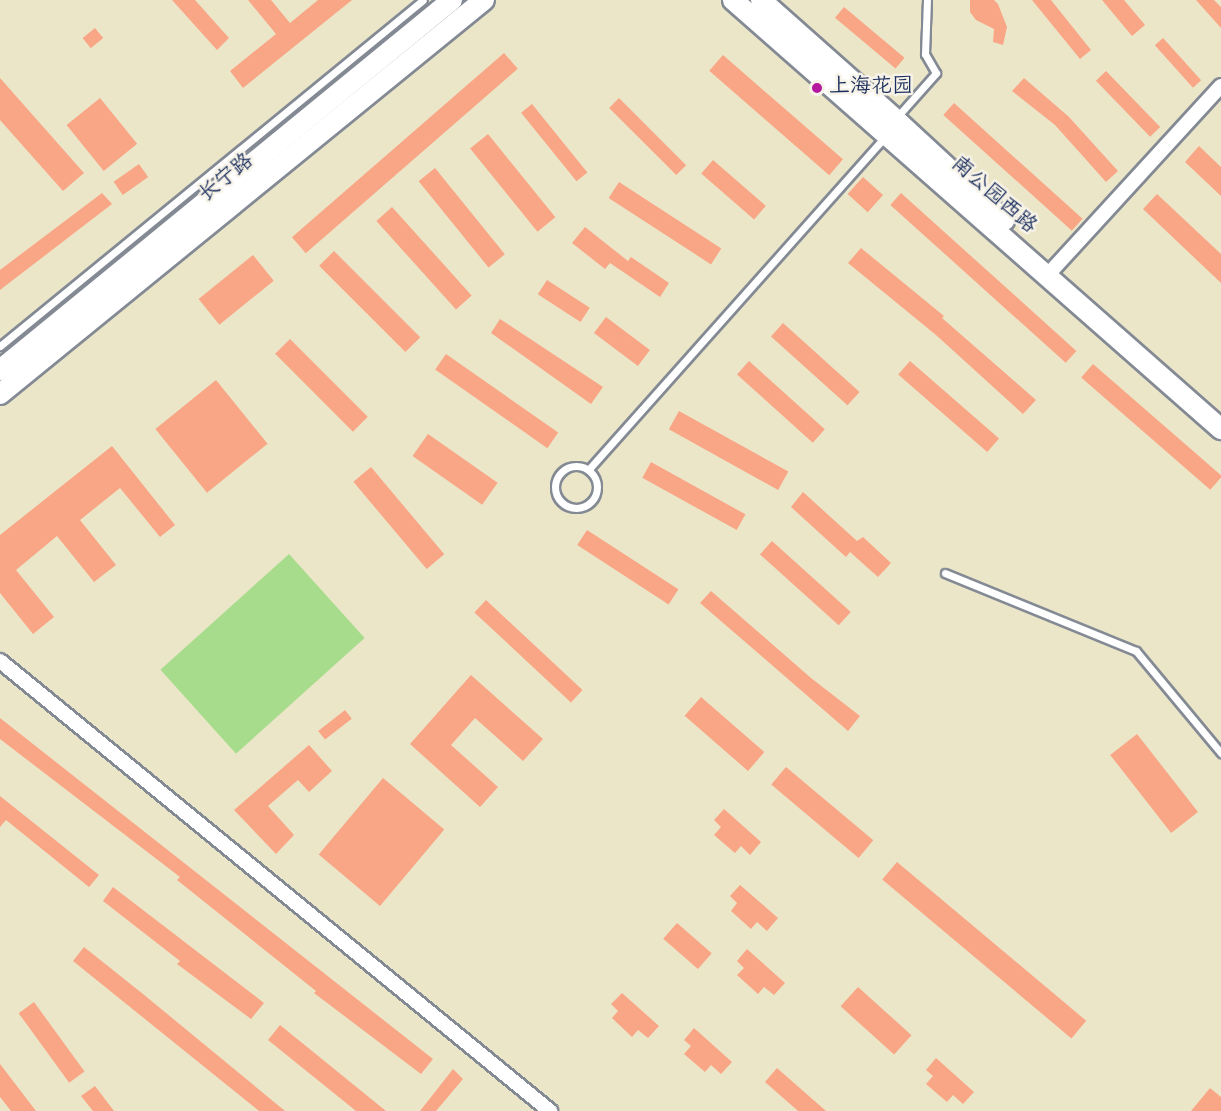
<!DOCTYPE html>
<html>
<head>
<meta charset="utf-8">
<style>
	body { margin:0 }
	#map { position:relative; width:1221px; height:1111px; overflow:hidden; background:#ece6c9; font-family:Dekko,"LXGW WenKai TC",sans-serif }
	div>[style] { position:absolute }
	.green>* { inset:0; background:#a7dc8c; transform-origin:0 0 }
	.building>* { inset:0; background:#f8a686; transform-origin:0 0 }
	.roads { filter:drop-shadow(2px 0 #848a94) drop-shadow(-2px 0 #848a94) drop-shadow(0 2px #848a94) drop-shadow(0 -2px #848a94) }
	.service>* { height:7px; margin:-3.5px; padding:0 3.5px; transform-origin:3.5px; border-radius:3.5px; background:#fff }
	.service>.ring { margin:-3.5px; padding:0; box-sizing:content-box; background:none; border:7px solid #fff; border-radius:50% }
	.minor>* { height:14px; margin:-7px; padding:0 7px; transform-origin:7px; border-radius:7px; background:#fff }
	.secondary>* { height:20px; margin:-10px; padding:0 10px; transform-origin:10px; border-radius:10px; background:#fff }
	.dots>* { width:16px; height:16px; translate:-50% -50%; box-sizing:border-box; border:3px solid #f7f3e8; border-radius:50% }
	span { translate:-50% -50%; white-space:nowrap; text-align:center; line-height:1.15; -webkit-text-stroke:5px #f7f3e8; paint-order:stroke }
	.poi-label { font-size:21px; color:#1b2f5e }
	.left { translate:0 -50%; text-align:left }
	.street-label { font-size:21px; color:#1b2f5e }
</style>
</head>
<body>
<div id="map">
	<div class="green">
		<i style="left:289px;top:554px;width:113px;height:173px;rotate:48deg"></i>
	</div>
	<div class="building">
		<i style="clip-path:polygon(172px 0,195px 0,229px 38px,217px 50px)"></i>
		<i style="clip-path:polygon(248px 0,271px 0,290px 23px,318px 0,352px 0,243px 88px,230px 71px,276px 34px)"></i>
		<i style="clip-path:polygon(970px 0,994px 0,998px 4px,1007px 27px,1003px 45px,993px 42px,994px 29px,976px 20px,970px 12px)"></i>
		<i style="clip-path:polygon(1032px 0,1051px 0,1091px 50px,1080px 59px)"></i>
		<i style="clip-path:polygon(1102px 0,1124px 0,1145px 25px,1132px 36px)"></i>
		<i style="clip-path:polygon(1196px 0,1214px 0,1221px 7px,1221px 28px)"></i>
		<i style="left:844px;top:7px;width:79px;height:14px;rotate:40deg"></i>
		<i style="left:95px;top:28px;width:13px;height:16px;rotate:51deg"></i>
		<i style="left:1163px;top:38px;width:57px;height:11px;rotate:48deg"></i>
		<i style="left:504px;top:53px;width:21px;height:281px;rotate:49deg"></i>
		<i style="left:723px;top:55px;width:159px;height:21px;rotate:41deg"></i>
		<i style="left:1106px;top:71px;width:78px;height:14px;rotate:46deg"></i>
		<i style="clip-path:polygon(0 78px,84px 173px,63px 191px,0 120px)"></i>
		<i style="clip-path:polygon(1024px 78px,1069px 117px,1118px 171px,1106px 182px,1055px 125px,1012px 91px)"></i>
		<i style="left:100px;top:98px;width:59px;height:43px;rotate:51deg"></i>
		<i style="left:619px;top:98px;width:95px;height:14px;rotate:45deg"></i>
		<i style="left:954px;top:103px;width:173px;height:16px;rotate:42deg"></i>
		<i style="left:532px;top:104px;width:88px;height:14px;rotate:51deg"></i>
		<i style="left:488px;top:134px;width:107px;height:23px;rotate:51deg"></i>
		<i style="clip-path:polygon(1199px 146px,1221px 167px,1221px 196px,1185px 162px)"></i>
		<i style="left:713px;top:160px;width:70px;height:18px;rotate:41deg"></i>
		<i style="left:139px;top:164px;width:16px;height:31px;rotate:55deg"></i>
		<i style="left:435px;top:168px;width:111px;height:21px;rotate:51deg"></i>
		<i style="left:863px;top:177px;width:27px;height:23px;rotate:42deg"></i>
		<i style="left:619px;top:182px;width:122px;height:19px;rotate:33deg"></i>
		<i style="clip-path:polygon(102px 193px,112px 204px,0 290px,0 270px)"></i>
		<i style="left:901px;top:193px;width:236px;height:16px;rotate:42deg"></i>
		<i style="clip-path:polygon(1157px 194px,1221px 254px,1221px 283px,1143px 209px)"></i>
		<i style="left:392px;top:207px;width:119px;height:21px;rotate:48deg"></i>
		<i style="clip-path:polygon(585px 227px,628px 261px,631px 257px,669px 283px,660px 297px,610px 263px,605px 269px,572px 243px)"></i>
		<i style="clip-path:polygon(861px 248px,944px 316px,942px 318px,1036px 400px,1023px 414px,936px 335px,848px 263px)"></i>
		<i style="left:334px;top:251px;width:122px;height:21px;rotate:45deg"></i>
		<i style="left:253px;top:255px;width:33px;height:70px;rotate:51deg"></i>
		<i style="left:547px;top:280px;width:51px;height:17px;rotate:33deg"></i>
		<i style="left:606px;top:317px;width:55px;height:20px;rotate:37deg"></i>
		<i style="clip-path:polygon(500px 319px,603px 387px,591px 404px,491px 333px)"></i>
		<i style="left:783px;top:323px;width:103px;height:18px;rotate:42deg"></i>
		<i style="left:290px;top:339px;width:110px;height:21px;rotate:45deg"></i>
		<i style="left:446px;top:354px;width:137px;height:19px;rotate:35deg"></i>
		<i style="left:749px;top:361px;width:102px;height:18px;rotate:42deg"></i>
		<i style="left:910px;top:361px;width:118px;height:18px;rotate:41deg"></i>
		<i style="left:1093px;top:364px;width:171px;height:18px;rotate:41deg"></i>
		<i style="left:216px;top:380px;width:82px;height:78px;rotate:51deg"></i>
		<i style="left:679px;top:411px;width:125px;height:21px;rotate:29deg"></i>
		<i style="left:428px;top:434px;width:85px;height:27px;rotate:35deg"></i>
		<i style="clip-path:polygon(112px 446px,175px 525px,160px 537px,120px 488px,80px 520px,116px 565px,94px 582px,57px 536px,16px 570px,54px 617px,33px 634px,0 593px,0 535px)"></i>
		<i style="left:651px;top:462px;width:108px;height:18px;rotate:29deg"></i>
		<i style="left:371px;top:467px;width:114px;height:23px;rotate:50deg"></i>
		<i style="clip-path:polygon(803px 492px,857px 541px,863px 537px,891px 563px,878px 577px,850px 552px,846px 557px,791px 507px)"></i>
		<i style="left:587px;top:530px;width:109px;height:18px;rotate:33deg"></i>
		<i style="left:772px;top:541px;width:106px;height:18px;rotate:42deg"></i>
		<i style="clip-path:polygon(711px 591px,811px 678px,860px 716px,848px 731px,700px 603px)"></i>
		<i style="left:486px;top:600px;width:132px;height:17px;rotate:43deg"></i>
		<i style="clip-path:polygon(471px 675px,543px 739px,523px 761px,475px 718px,451px 745px,498px 787px,480px 807px,410px 744px)"></i>
		<i style="left:701px;top:697px;width:84px;height:25px;rotate:41deg"></i>
		<i style="left:345px;top:710px;width:11px;height:34px;rotate:52deg"></i>
		<i style="clip-path:polygon(0 718px,433px 1059px,421px 1074px,314px 993px,316px 991px,177px 880px,180px 877px,0 739px)"></i>
		<i style="left:1137px;top:734px;width:99px;height:34px;rotate:52deg"></i>
		<i style="clip-path:polygon(309px 745px,332px 771px,309px 792px,298px 780px,268px 806px,294px 835px,276px 854px,234px 810px)"></i>
		<i style="left:786px;top:767px;width:114px;height:23px;rotate:40deg"></i>
		<i style="left:383px;top:778px;width:80px;height:100px;rotate:40deg"></i>
		<i style="clip-path:polygon(0 796px,99px 875px,89px 887px,6px 820px,0 827px)"></i>
		<i style="clip-path:polygon(724px 809px,761px 842px,750px 855px,741px 846px,735px 853px,714px 835px,721px 827px,714px 820px)"></i>
		<i style="left:897px;top:862px;width:247px;height:23px;rotate:40deg"></i>
		<i style="clip-path:polygon(740px 885px,778px 918px,767px 931px,757px 922px,751px 929px,731px 911px,737px 903px,730px 896px)"></i>
		<i style="clip-path:polygon(113px 887px,264px 1003px,251px 1019px,177px 964px,180px 961px,103px 901px)"></i>
		<i style="left:677px;top:923px;width:46px;height:21px;rotate:41deg"></i>
		<i style="clip-path:polygon(84px 947px,143px 994px,285px 1111px,259px 1111px,73px 961px)"></i>
		<i style="clip-path:polygon(747px 949px,785px 983px,774px 995px,764px 987px,758px 994px,737px 975px,744px 968px,737px 961px)"></i>
		<i style="left:858px;top:987px;width:72px;height:26px;rotate:42deg"></i>
		<i style="clip-path:polygon(622px 993px,659px 1026px,648px 1038px,638px 1030px,632px 1037px,612px 1018px,618px 1011px,611px 1004px)"></i>
		<i style="left:34px;top:1002px;width:86px;height:19px;rotate:54deg"></i>
		<i style="clip-path:polygon(280px 1025px,386px 1111px,356px 1111px,268px 1040px)"></i>
		<i style="clip-path:polygon(694px 1028px,732px 1062px,721px 1074px,711px 1065px,705px 1072px,684px 1054px,691px 1046px,684px 1040px)"></i>
		<i style="clip-path:polygon(936px 1058px,974px 1092px,963px 1104px,953px 1095px,947px 1102px,926px 1084px,933px 1076px,926px 1070px)"></i>
		<i style="clip-path:polygon(0 1064px,36px 1111px,11px 1111px,0 1097px)"></i>
		<i style="clip-path:polygon(777px 1068px,826px 1111px,798px 1111px,765px 1082px)"></i>
		<i style="clip-path:polygon(453px 1069px,463px 1079px,436px 1111px,420px 1111px)"></i>
		<i style="clip-path:polygon(95px 1086px,114px 1111px,93px 1111px,81px 1096px)"></i>
		<i style="clip-path:polygon(1210px 1088px,1221px 1097px,1221px 1111px,1191px 1111px)"></i>
	</div>
	<div class="roads">
		<div class="service">
			<i style="left:897px;top:117px;width:59px;rotate:-48.4deg"></i>
			<i style="left:936px;top:73px;width:22px;rotate:-120deg"></i>
			<i style="left:925px;top:54px;width:54px;rotate:-87.9deg"></i>
			<i style="left:0;top:346px;width:546px;rotate:-39.28deg"></i>
			<i class="ring" style="left:555px;top:466px;width:35px;height:35px"></i>
			<i style="left:589px;top:469px;width:448px;rotate:-48.3deg"></i>
			<i style="left:945px;top:573px;width:206px;rotate:22.2deg"></i>
			<i style="left:1136px;top:651px;width:133px;rotate:50.2deg"></i>
		</div>
		<div class="minor">
			<i style="left:1054px;top:268px;width:247px;rotate:-47.5deg"></i>
			<i style="left:0;top:661px;width:711px;rotate:39.29deg"></i>
		</div>
		<div class="secondary">
			<i style="left:733px;top:0;width:650px;rotate:41.32deg"></i>
			<i style="left:761px;top:0;width:179px;rotate:41.6deg"></i>
			<i style="left:895px;top:119px;width:149px;rotate:42.8deg"></i>
			<i style="left:0;top:370px;width:584px;rotate:-39.3deg"></i>
			<i style="left:0;top:394px;width:624px;rotate:-39.15deg"></i>
		</div>
	</div>
	<div class="dots">
		<i style="left:817px;top:88px;background:#b5179e"></i>
	</div>
	<div class="poi-label">
		<span class="left" style="left:829px;top:88px">上海花园</span>
	</div>
	<div class="street-label">
		<span style="left:227px;top:179px;rotate:-39deg">长宁路</span>
		<span style="left:993px;top:196px;rotate:41deg">南公园西路</span>
	</div>
</div>
</body>
</html>
